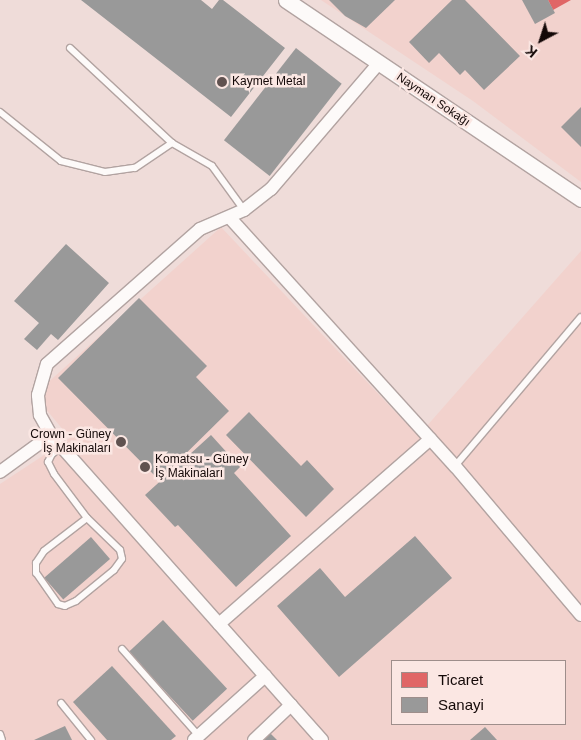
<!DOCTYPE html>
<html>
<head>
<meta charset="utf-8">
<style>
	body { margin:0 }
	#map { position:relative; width:581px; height:740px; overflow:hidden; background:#efdcd9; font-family:Arial,sans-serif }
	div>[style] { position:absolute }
	.built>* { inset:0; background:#f2d2cd }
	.shops>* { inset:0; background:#e06666 }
	.industry>* { inset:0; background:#999; transform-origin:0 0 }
	.roads { filter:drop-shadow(1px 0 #b2a3a1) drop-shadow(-1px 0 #b2a3a1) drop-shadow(0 1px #b2a3a1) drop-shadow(0 -1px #b2a3a1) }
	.service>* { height:6px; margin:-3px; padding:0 3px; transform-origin:3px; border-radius:3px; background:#fdfaf9 }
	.minor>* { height:12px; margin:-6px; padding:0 6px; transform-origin:6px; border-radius:6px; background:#fdfaf9 }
	.tertiary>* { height:15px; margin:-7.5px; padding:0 7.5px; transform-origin:7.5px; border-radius:7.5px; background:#fdfaf9 }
	.dots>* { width:14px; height:14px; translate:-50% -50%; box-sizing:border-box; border:2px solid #fbe7e3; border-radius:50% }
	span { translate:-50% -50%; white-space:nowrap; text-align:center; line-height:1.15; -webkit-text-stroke:5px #fbe7e3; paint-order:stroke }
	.poi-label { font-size:12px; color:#130807 }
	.left { translate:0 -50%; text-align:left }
	.right { translate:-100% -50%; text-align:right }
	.street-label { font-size:12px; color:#130807 }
	.legend { position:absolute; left:391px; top:660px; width:175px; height:65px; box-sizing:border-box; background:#fbe7e3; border:1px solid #9e8e8b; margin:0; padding:6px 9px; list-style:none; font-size:15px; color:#130807 }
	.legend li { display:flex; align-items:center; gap:10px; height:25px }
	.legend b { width:25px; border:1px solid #9e8e8b }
	.north { position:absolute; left:516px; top:15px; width:50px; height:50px; -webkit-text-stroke:4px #fbe7e3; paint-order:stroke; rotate:220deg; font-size:14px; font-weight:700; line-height:20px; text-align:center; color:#130807 }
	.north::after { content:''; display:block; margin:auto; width:18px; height:22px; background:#130807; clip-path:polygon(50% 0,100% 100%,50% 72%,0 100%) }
</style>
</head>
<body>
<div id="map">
	<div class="built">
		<i style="clip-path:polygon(321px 0,581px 0,581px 182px,473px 101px)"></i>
		<i style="clip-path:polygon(evenodd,221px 227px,418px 436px,581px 251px,581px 740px,0 740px,0 484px,70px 438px,34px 395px,221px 227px,392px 661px,565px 661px,565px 724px,392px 724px,392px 661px)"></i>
	</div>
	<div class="shops">
		<i style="clip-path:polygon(548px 0,571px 0,553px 10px)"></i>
	</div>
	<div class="industry">
		<i style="clip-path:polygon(81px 0,201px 0,212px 9px,219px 0,223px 0,285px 48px,231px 117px)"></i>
		<i style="clip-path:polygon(329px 0,395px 0,366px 28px,345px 16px)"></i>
		<i style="clip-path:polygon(452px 0,465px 0,520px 56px,484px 90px,465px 70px,460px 75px,439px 53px,429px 63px,409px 42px)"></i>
		<i style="clip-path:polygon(522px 0,548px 0,555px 13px,535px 24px)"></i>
		<i style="left:296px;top:48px;width:58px;height:117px;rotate:38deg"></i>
		<i style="clip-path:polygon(581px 107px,581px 147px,561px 127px)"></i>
		<i style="clip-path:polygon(66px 244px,109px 283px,58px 340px,51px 334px,37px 350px,24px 339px,39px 323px,14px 301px)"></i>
		<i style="clip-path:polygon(139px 298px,207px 366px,196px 377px,229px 411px,159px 480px,58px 378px)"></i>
		<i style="clip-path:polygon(249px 412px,301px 466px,307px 460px,334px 489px,306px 517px,226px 435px)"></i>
		<i style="clip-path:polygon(211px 435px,240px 467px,234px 473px,291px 536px,236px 587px,178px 525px,175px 527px,145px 495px)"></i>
		<i style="clip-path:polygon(415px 536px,452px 578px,339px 677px,277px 606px,320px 568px,345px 597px)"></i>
		<i style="left:91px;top:537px;width:29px;height:62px;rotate:49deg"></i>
		<i style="left:163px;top:620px;width:94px;height:47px;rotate:47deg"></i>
		<i style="clip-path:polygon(112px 666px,176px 736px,171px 740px,107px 740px,73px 702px)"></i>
		<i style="clip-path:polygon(65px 726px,72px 740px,34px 740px)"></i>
		<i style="clip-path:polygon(485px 727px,497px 740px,470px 740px)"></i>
		<i style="clip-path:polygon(269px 732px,277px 740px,259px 740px)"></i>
	</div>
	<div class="roads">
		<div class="service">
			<i style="left:70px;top:48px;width:139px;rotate:43deg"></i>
			<i style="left:0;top:112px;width:78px;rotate:38.8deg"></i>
			<i style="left:61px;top:161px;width:45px;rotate:14deg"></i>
			<i style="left:105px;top:172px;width:30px;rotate:-8deg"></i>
			<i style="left:135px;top:168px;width:45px;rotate:-34deg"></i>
			<i style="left:172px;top:143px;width:46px;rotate:29.9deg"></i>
			<i style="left:212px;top:166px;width:54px;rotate:54deg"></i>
			<i style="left:61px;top:447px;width:11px;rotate:142deg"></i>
			<i style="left:52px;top:454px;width:9px;rotate:117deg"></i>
			<i style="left:48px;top:462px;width:13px;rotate:63deg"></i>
			<i style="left:54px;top:474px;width:55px;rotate:53.1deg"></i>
			<i style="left:87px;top:518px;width:46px;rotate:44.1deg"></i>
			<i style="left:120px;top:550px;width:9px;rotate:77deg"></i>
			<i style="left:122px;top:559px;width:14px;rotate:126deg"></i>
			<i style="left:114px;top:570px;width:49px;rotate:140.8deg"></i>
			<i style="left:76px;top:601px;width:12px;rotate:156deg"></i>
			<i style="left:65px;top:606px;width:7px;rotate:-164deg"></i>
			<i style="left:58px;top:604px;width:38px;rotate:-125deg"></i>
			<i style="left:36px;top:573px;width:10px;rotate:-90deg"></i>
			<i style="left:36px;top:563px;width:14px;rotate:-56deg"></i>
			<i style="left:44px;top:551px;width:54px;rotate:-37.5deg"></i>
			<i style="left:455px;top:466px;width:195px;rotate:-49.8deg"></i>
			<i style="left:122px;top:649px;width:116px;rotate:48.5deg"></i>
			<i style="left:61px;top:703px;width:48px;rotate:51deg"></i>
			<i style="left:0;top:734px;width:6px;rotate:72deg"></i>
		</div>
		<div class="minor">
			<i style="left:230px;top:218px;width:335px;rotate:47.8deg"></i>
			<i style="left:455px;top:466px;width:195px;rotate:49.8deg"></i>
			<i style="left:0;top:472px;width:63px;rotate:-36deg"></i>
			<i style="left:219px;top:624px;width:281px;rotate:-41.2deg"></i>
			<i style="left:194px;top:740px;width:96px;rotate:-42deg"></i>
			<i style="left:254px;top:740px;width:51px;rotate:-43.4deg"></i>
			<i style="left:322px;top:740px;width:408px;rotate:-131.6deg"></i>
			<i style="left:51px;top:435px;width:23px;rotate:-119deg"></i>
			<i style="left:40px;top:415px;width:20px;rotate:-96deg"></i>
			<i style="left:38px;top:395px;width:32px;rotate:-74deg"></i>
			<i style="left:47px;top:364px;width:204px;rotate:-41.4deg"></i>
			<i style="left:200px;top:229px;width:48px;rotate:-23.4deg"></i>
			<i style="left:244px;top:210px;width:34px;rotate:-38deg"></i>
			<i style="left:271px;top:189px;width:166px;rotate:-49.4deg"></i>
		</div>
		<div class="tertiary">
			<i style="left:286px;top:0;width:356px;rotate:34deg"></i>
		</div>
	</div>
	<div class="dots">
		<i style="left:222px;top:82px;background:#605250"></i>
		<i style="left:121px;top:442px;background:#605250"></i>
		<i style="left:145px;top:467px;background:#605250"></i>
	</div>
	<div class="poi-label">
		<span class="left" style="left:232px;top:82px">Kaymet Metal</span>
		<span class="right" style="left:111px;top:442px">Crown - Güney<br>İş Makinaları</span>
		<span class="left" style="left:155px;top:467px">Komatsu - Güney<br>İş Makinaları</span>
	</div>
	<div class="street-label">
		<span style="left:433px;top:100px;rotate:34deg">Nayman Sokağı</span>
	</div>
	<ul class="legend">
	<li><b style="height:14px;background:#e06666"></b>Ticaret</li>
	<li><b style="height:14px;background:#999"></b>Sanayi</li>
	</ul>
	<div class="north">K</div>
</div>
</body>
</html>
